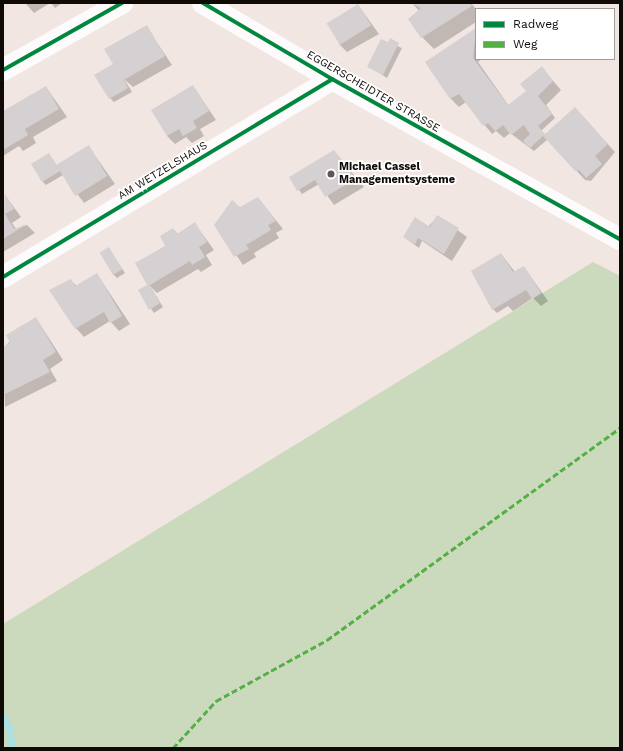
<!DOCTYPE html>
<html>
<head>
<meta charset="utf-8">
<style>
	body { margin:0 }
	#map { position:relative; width:623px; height:751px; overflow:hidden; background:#f2e6e2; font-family:"Work Sans",sans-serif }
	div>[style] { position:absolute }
	.green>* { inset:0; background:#cbd9bd }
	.shadow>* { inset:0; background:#0003 }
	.stream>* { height:7px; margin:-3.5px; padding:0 3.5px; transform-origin:3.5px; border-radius:3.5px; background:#ace0e1 }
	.building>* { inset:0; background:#d5d0d2; transform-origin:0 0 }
	.minor>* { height:22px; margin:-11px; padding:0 11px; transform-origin:11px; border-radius:11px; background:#fdfbfb }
	.tertiary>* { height:22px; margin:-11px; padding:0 11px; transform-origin:11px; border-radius:11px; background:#fdfbfb }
	.quiet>* { height:3px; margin-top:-1.5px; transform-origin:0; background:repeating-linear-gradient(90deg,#54b044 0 6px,transparent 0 9px) }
	.cycleway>* { height:4px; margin:-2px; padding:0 2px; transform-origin:2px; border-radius:2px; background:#00873e }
	.dots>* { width:11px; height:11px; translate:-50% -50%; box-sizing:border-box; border:2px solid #fff; border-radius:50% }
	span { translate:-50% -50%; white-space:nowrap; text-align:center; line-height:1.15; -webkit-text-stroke:3.5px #fff; paint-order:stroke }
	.street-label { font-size:11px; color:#100a07 }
	.poi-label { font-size:11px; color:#100a07; font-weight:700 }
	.left { translate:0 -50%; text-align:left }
	.frame { position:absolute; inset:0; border:4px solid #100a07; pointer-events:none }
	.legend { position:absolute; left:475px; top:8px; width:140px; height:52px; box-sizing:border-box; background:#fff; border:1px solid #9f9d9c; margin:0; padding:5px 7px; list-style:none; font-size:12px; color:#100a07 }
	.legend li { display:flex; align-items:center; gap:8px; height:20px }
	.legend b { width:20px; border:1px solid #9f9d9c }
</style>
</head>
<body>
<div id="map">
	<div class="green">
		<i style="clip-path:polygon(593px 262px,620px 276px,620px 748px,3px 748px,3px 624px)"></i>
	</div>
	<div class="shadow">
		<i style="clip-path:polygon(25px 3px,50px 3px,34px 13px)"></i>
		<i style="clip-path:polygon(51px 3px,62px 3px,55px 8px)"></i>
		<i style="clip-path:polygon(412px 3px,471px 3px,476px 9px,476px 22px,434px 49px,422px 37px,419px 11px)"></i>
		<i style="clip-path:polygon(358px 5px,379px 34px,347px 52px,339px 44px)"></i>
		<i style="clip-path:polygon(146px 26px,172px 65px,133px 87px,124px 79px,132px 92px,114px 102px,110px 98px,118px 70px)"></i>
		<i style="clip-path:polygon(476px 30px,476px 59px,482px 59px,478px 62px,509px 106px,528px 91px,542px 68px,561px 90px,546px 105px,555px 118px,541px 131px,545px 135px,583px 117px,615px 152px,591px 181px,585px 180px,548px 139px,534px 151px,510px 133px,504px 138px,496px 131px,492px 134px,466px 102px,459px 107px,451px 99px,426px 63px)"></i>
		<i style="clip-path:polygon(382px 40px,402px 48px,387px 78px,368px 66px)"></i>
		<i style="clip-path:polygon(193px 86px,216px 120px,200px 129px,204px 136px,192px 143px,186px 137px,175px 144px,167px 136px)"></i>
		<i style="clip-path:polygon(46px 87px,67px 117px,33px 137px,36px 143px,23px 151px,19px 146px,3px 156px,3px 112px)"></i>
		<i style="clip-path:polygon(89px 147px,115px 184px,84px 203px,63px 175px,46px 185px,43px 182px,49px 154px,57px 166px)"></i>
		<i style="clip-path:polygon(334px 151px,364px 187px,334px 205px,319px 184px,302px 194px,290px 178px)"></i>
		<i style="clip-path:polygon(5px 195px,21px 217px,12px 223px,16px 229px,27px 225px,35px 233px,3px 252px)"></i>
		<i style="clip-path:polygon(258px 198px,283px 229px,276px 233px,279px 238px,254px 253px,256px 257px,243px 265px,216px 225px)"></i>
		<i style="clip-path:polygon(438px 216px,467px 237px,452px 261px,422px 241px,419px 248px,404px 237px,428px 227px)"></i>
		<i style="clip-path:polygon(195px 224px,214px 250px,206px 255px,212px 265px,201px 272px,198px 269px,157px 293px,150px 286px,163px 307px,154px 313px,139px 291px,150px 286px,136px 264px,166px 246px,161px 237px,173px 229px,178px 234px)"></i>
		<i style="clip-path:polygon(109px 249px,125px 273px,117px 278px,113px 274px)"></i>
		<i style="clip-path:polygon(501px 254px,515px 272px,524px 267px,548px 301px,541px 306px,533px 298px,513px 311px,508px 306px,497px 313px,493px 309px)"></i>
		<i style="clip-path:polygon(97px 274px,130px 324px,119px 331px,110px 321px,84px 337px,76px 328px,71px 281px,77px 286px)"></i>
		<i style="clip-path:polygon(36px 318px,63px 360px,50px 369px,57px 381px,5px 407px,3px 348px)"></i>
	</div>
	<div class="stream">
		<i style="left:3px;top:717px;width:12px;rotate:59deg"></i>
		<i style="left:9px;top:727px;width:21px;rotate:82deg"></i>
	</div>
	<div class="building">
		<i style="clip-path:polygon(411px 3px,470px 3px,472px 6px,421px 38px,408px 19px,421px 8px)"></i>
		<i style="left:358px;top:4px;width:25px;height:37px;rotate:58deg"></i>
		<i style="clip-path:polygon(147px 25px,165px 56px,124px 80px,128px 88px,109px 99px,94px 75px,113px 64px,104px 49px)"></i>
		<i style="clip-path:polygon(476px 28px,473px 58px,508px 105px,526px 91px,520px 84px,542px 66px,553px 81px,538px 96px,552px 114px,538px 126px,545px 134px,575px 107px,608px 144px,595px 156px,602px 164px,586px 178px,579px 170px,576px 172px,543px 136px,530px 148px,523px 141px,530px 134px,524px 125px,511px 135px,503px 125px,495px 131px,488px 123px,483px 126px,459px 94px,450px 99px,425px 62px)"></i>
		<i style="clip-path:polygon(390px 38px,399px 43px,383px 75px,367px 67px,381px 39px,388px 42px)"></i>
		<i style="clip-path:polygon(193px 85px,209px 111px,193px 121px,197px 128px,183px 136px,179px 129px,167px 136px,151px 110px)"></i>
		<i style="clip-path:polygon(46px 86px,59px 109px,25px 129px,28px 135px,3px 150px,3px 111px)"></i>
		<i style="clip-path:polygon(89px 145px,107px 176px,75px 196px,60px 171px,42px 182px,31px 164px,49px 153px,56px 165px)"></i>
		<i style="clip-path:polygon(334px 150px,356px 179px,325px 197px,315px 180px,297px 191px,289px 177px)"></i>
		<i style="clip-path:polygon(5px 194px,14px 209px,5px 214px,14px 229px,27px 224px,3px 239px)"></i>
		<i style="clip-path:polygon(258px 197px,276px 221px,268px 225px,271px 230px,246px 245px,249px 249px,234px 257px,214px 225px,232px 200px,240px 207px)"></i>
		<i style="clip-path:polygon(437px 215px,459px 228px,444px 254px,418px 238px,415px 244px,403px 237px,415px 217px,430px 227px)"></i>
		<i style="clip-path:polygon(195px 222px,207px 242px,199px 247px,205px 257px,192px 265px,190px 261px,150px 285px,160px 303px,149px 310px,138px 290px,147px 285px,135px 263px,165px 246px,160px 236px,173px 228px,177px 234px)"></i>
		<i style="left:109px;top:247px;width:26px;height:11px;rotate:59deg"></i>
		<i style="clip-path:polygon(501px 253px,513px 272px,524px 266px,541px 293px,532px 299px,526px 290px,492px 310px,471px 271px)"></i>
		<i style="clip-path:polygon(97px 273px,122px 316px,110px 323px,104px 312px,75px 329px,49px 290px,71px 279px,75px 286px)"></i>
		<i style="clip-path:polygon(36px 317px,56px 352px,43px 360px,50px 372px,3px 395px,3px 347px,10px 343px,6px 335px)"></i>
	</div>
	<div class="minor">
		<i style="left:3px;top:70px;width:137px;rotate:-29.4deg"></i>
		<i style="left:3px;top:277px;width:384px;rotate:-31deg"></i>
	</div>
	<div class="tertiary">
		<i style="left:203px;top:3px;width:150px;rotate:30.5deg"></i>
		<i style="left:332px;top:79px;width:329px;rotate:29.1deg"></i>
	</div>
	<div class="quiet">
		<i style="left:173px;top:748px;width:64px;rotate:-47.5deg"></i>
		<i style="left:216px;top:701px;width:127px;rotate:-28.8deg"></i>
		<i style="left:327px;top:640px;width:362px;rotate:-35.9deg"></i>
	</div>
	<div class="cycleway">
		<i style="left:203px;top:3px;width:150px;rotate:30.5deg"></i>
		<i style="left:332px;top:79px;width:329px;rotate:29.1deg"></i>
		<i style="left:3px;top:70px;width:137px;rotate:-29.4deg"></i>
		<i style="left:3px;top:277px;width:384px;rotate:-31deg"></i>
	</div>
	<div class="dots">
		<i style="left:331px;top:174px;background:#5f5754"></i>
	</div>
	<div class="street-label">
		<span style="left:373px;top:92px;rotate:30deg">EGGERSCHEIDTER STRASSE</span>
		<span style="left:163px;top:171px;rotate:-31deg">AM WETZELSHAUS</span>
	</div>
	<div class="poi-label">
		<span class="left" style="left:339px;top:174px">Michael Cassel<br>Managementsysteme</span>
	</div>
	<div class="frame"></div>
	<ul class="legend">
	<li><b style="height:5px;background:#00873e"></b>Radweg</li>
	<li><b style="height:5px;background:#54b044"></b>Weg</li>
	</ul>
</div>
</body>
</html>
